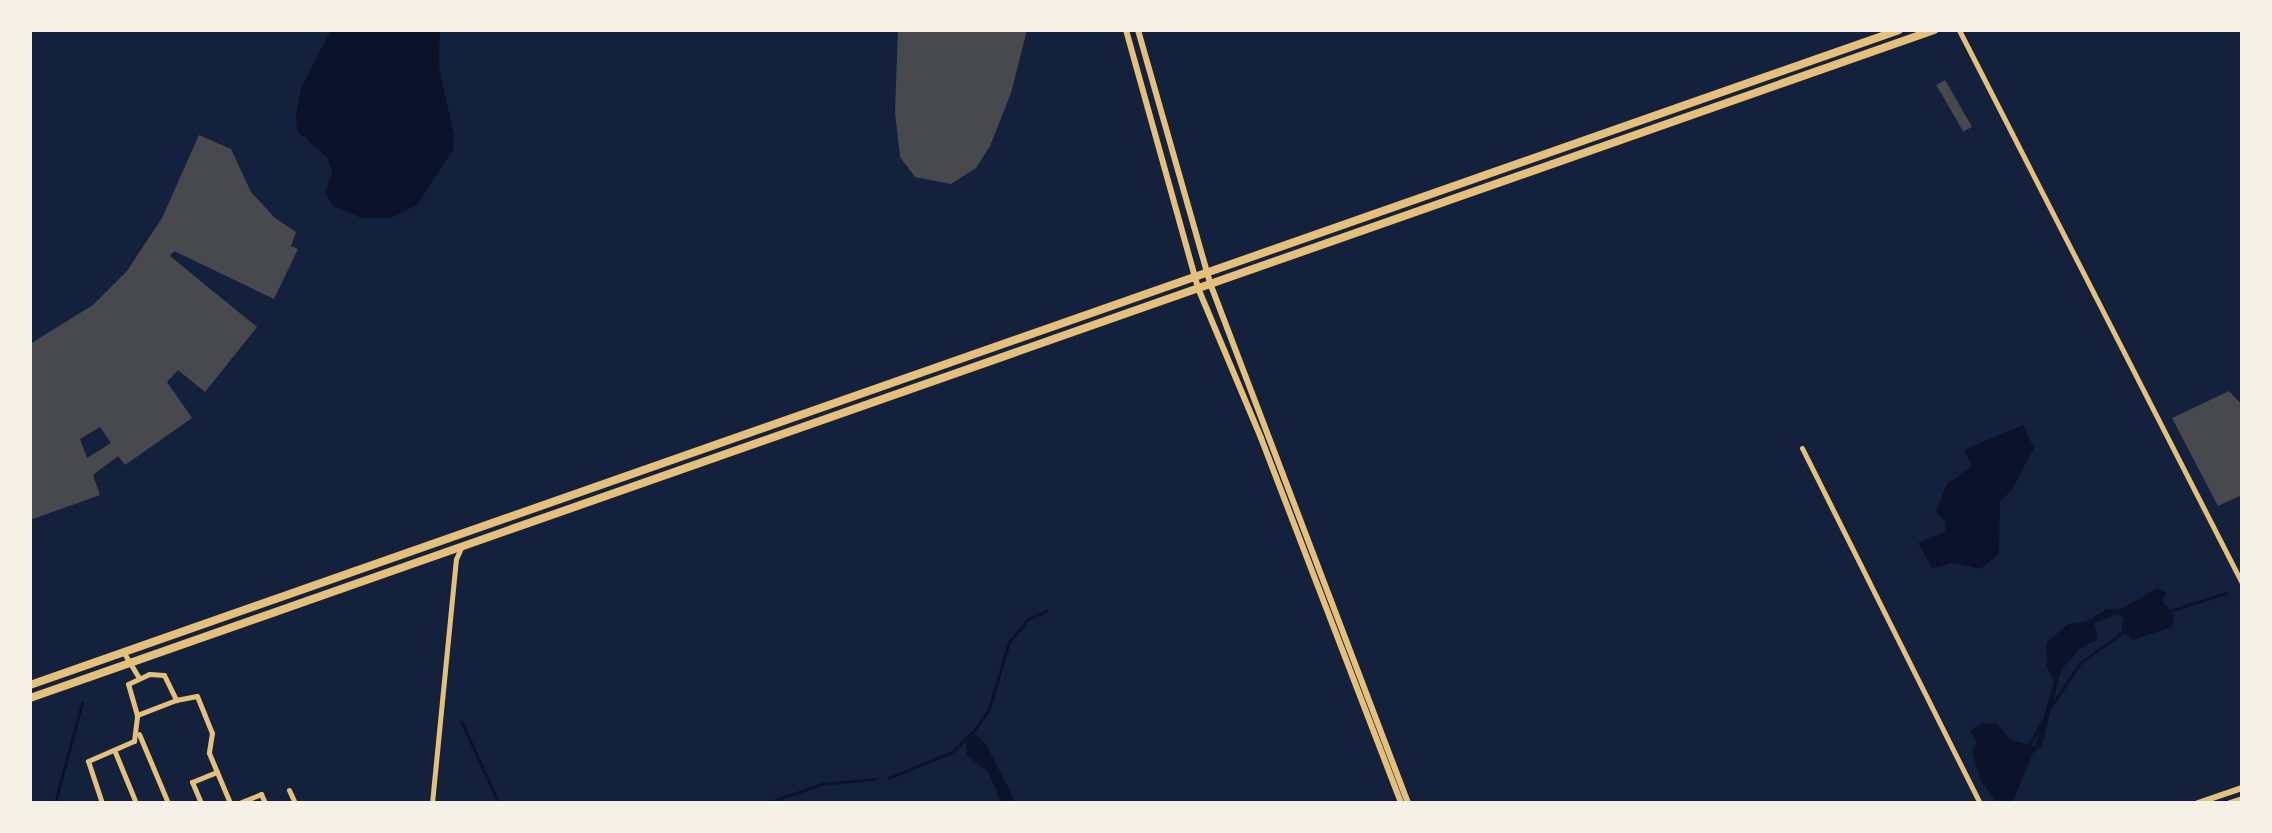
<!DOCTYPE html>
<html>
<head>
<meta charset="utf-8">
<style>
	body { margin:0 }
	#map { position:relative; width:2272px; height:833px; overflow:hidden; background:#14213d; font-family:"Titillium Web",sans-serif }
	div>[style] { position:absolute }
	.water>* { inset:0; background:#0b132b }
	.stream>* { height:2.5px; margin:-1.25px; padding:0 1.25px; transform-origin:1.25px; border-radius:1.25px; background:#0b132b }
	.building>* { inset:0; background:#48494c; transform-origin:0 0 }
	.minor>* { height:5px; margin:-2.5px; padding:0 2.5px; transform-origin:2.5px; border-radius:2.5px; background:#e5c07b }
	.tertiary>* { height:6px; margin:-3px; padding:0 3px; transform-origin:3px; border-radius:3px; background:#e5c07b }
	.secondary>* { height:8px; margin:-4px; padding:0 4px; transform-origin:4px; border-radius:4px; background:#e5c07b }
	span { translate:-50% -50%; white-space:nowrap; text-align:center; line-height:1.15; -webkit-text-stroke:8px #f6f1e7; paint-order:stroke }
	.frame { position:absolute; inset:0; border:32px solid #f6f1e7; pointer-events:none }
</style>
</head>
<body>
<div id="map">
	<div class="water">
		<i style="clip-path:polygon(331px 30px,440px 30px,439px 65px,454px 137px,453px 150px,417px 205px,391px 218px,361px 218px,332px 205px,325px 192px,332px 173px,328px 158px,297px 131px,296px 113px,302px 86px)"></i>
		<i style="clip-path:polygon(2023px 425px,2034px 448px,2012px 490px,2000px 501px,1999px 554px,1980px 569px,1954px 563px,1932px 568px,1918px 543px,1945px 532px,1946px 522px,1936px 512px,1947px 484px,1972px 466px,1964px 450px)"></i>
		<i style="clip-path:polygon(2157px 588px,2166px 592px,2163px 602px,2175px 615px,2172px 627px,2133px 640px,2121px 630px,2124px 619px,2118px 614px,2094px 623px,2098px 639px,2081px 648px,2061px 670px,2042px 745px,2033px 753px,2015px 797px,2011px 803px,1995px 800px,1981px 781px,1972px 751px,1977px 743px,1970px 730px,1982px 723px,1997px 724px,2010px 739px,2035px 747px,2054px 681px,2047px 667px,2046px 643px,2068px 624px,2085px 622px,2107px 609px,2122px 609px)"></i>
		<i style="clip-path:polygon(975px 734px,986px 744px,1016px 803px,1001px 803px,989px 773px,967px 755px,966px 742px)"></i>
	</div>
	<div class="stream">
		<i style="left:2170px;top:611px;width:59px;rotate:-17.8deg"></i>
		<i style="left:2052px;top:705px;width:50px;rotate:-56.3deg"></i>
		<i style="left:2080px;top:663px;width:52px;rotate:-35.5deg"></i>
		<i style="left:462px;top:722px;width:89px;rotate:65.4deg"></i>
		<i style="left:2027px;top:748px;width:42px;rotate:-59.7deg"></i>
		<i style="left:889px;top:778px;width:68px;rotate:-22.4deg"></i>
		<i style="left:952px;top:752px;width:29px;rotate:-44deg"></i>
		<i style="left:973px;top:732px;width:28px;rotate:-55deg"></i>
		<i style="left:989px;top:709px;width:70px;rotate:-73.4deg"></i>
		<i style="left:1009px;top:642px;width:30px;rotate:-50deg"></i>
		<i style="left:1028px;top:619px;width:20px;rotate:-24deg"></i>
		<i style="left:55px;top:803px;width:104px;rotate:-74.9deg"></i>
		<i style="left:767px;top:803px;width:58px;rotate:-19.1deg"></i>
		<i style="left:822px;top:784px;width:53px;rotate:-5.4deg"></i>
	</div>
	<div class="building">
		<i style="clip-path:polygon(898px 30px,1027px 30px,1011px 93px,990px 146px,976px 168px,951px 184px,915px 177px,900px 157px,895px 112px)"></i>
		<i style="left:1945px;top:80px;width:54px;height:10px;rotate:60deg"></i>
		<i style="clip-path:polygon(evenodd,199px 135px,231px 149px,251px 192px,275px 218px,296px 232px,291px 246px,298px 249px,274px 299px,174px 251px,170px 256px,257px 327px,205px 392px,178px 370px,167px 382px,192px 418px,125px 465px,118px 456px,93px 475px,100px 495px,30px 520px,30px 344px,93px 305px,127px 271px,162px 218px,199px 135px,100px 427px,111px 443px,87px 458px,80px 439px,100px 427px)"></i>
		<i style="clip-path:polygon(2229px 391px,2242px 405px,2242px 495px,2218px 506px,2172px 418px)"></i>
	</div>
	<div class="minor">
		<i style="left:1959px;top:30px;width:621px;rotate:62.9deg"></i>
		<i style="left:1802px;top:448px;width:397px;rotate:63.4deg"></i>
		<i style="left:124px;top:653px;width:29px;rotate:59deg"></i>
		<i style="left:176px;top:700px;width:21px;rotate:-11deg"></i>
		<i style="left:197px;top:696px;width:40px;rotate:68deg"></i>
		<i style="left:212px;top:733px;width:20px;rotate:99deg"></i>
		<i style="left:209px;top:753px;width:54px;rotate:67.2deg"></i>
		<i style="left:139px;top:734px;width:75px;rotate:67.2deg"></i>
		<i style="left:115px;top:752px;width:55px;rotate:67.6deg"></i>
		<i style="left:289px;top:790px;width:14px;rotate:65deg"></i>
		<i style="left:102px;top:803px;width:44px;rotate:-108.4deg"></i>
		<i style="left:88px;top:761px;width:50px;rotate:-23.5deg"></i>
		<i style="left:134px;top:741px;width:26px;rotate:-83deg"></i>
		<i style="left:137px;top:715px;width:32px;rotate:-106deg"></i>
		<i style="left:128px;top:684px;width:23px;rotate:-25deg"></i>
		<i style="left:149px;top:674px;width:15px;rotate:4deg"></i>
		<i style="left:164px;top:675px;width:28px;rotate:64deg"></i>
		<i style="left:176px;top:700px;width:42px;rotate:159deg"></i>
		<i style="left:201px;top:803px;width:23px;rotate:-113deg"></i>
		<i style="left:192px;top:782px;width:27px;rotate:-22deg"></i>
		<i style="left:239px;top:803px;width:24px;rotate:-22deg"></i>
		<i style="left:261px;top:794px;width:10px;rotate:66deg"></i>
		<i style="left:432px;top:803px;width:245px;rotate:-84.4deg"></i>
		<i style="left:456px;top:559px;width:12px;rotate:-66deg"></i>
	</div>
	<div class="tertiary">
		<i style="left:1126px;top:30px;width:268px;rotate:74.4deg"></i>
		<i style="left:1198px;top:288px;width:163px;rotate:67.2deg"></i>
		<i style="left:1261px;top:438px;width:391px;rotate:69deg"></i>
		<i style="left:1138px;top:30px;width:263px;rotate:74.1deg"></i>
		<i style="left:1210px;top:283px;width:556px;rotate:69.15deg"></i>
		<i style="left:2198px;top:803px;width:46px;rotate:-18.8deg"></i>
		<i style="left:2230px;top:803px;width:13px;rotate:-18deg"></i>
	</div>
	<div class="secondary">
		<i style="left:30px;top:685px;width:1980px;rotate:-19.31deg"></i>
		<i style="left:30px;top:698px;width:2018px;rotate:-19.33deg"></i>
	</div>
	<div class="frame"></div>
</div>
</body>
</html>
